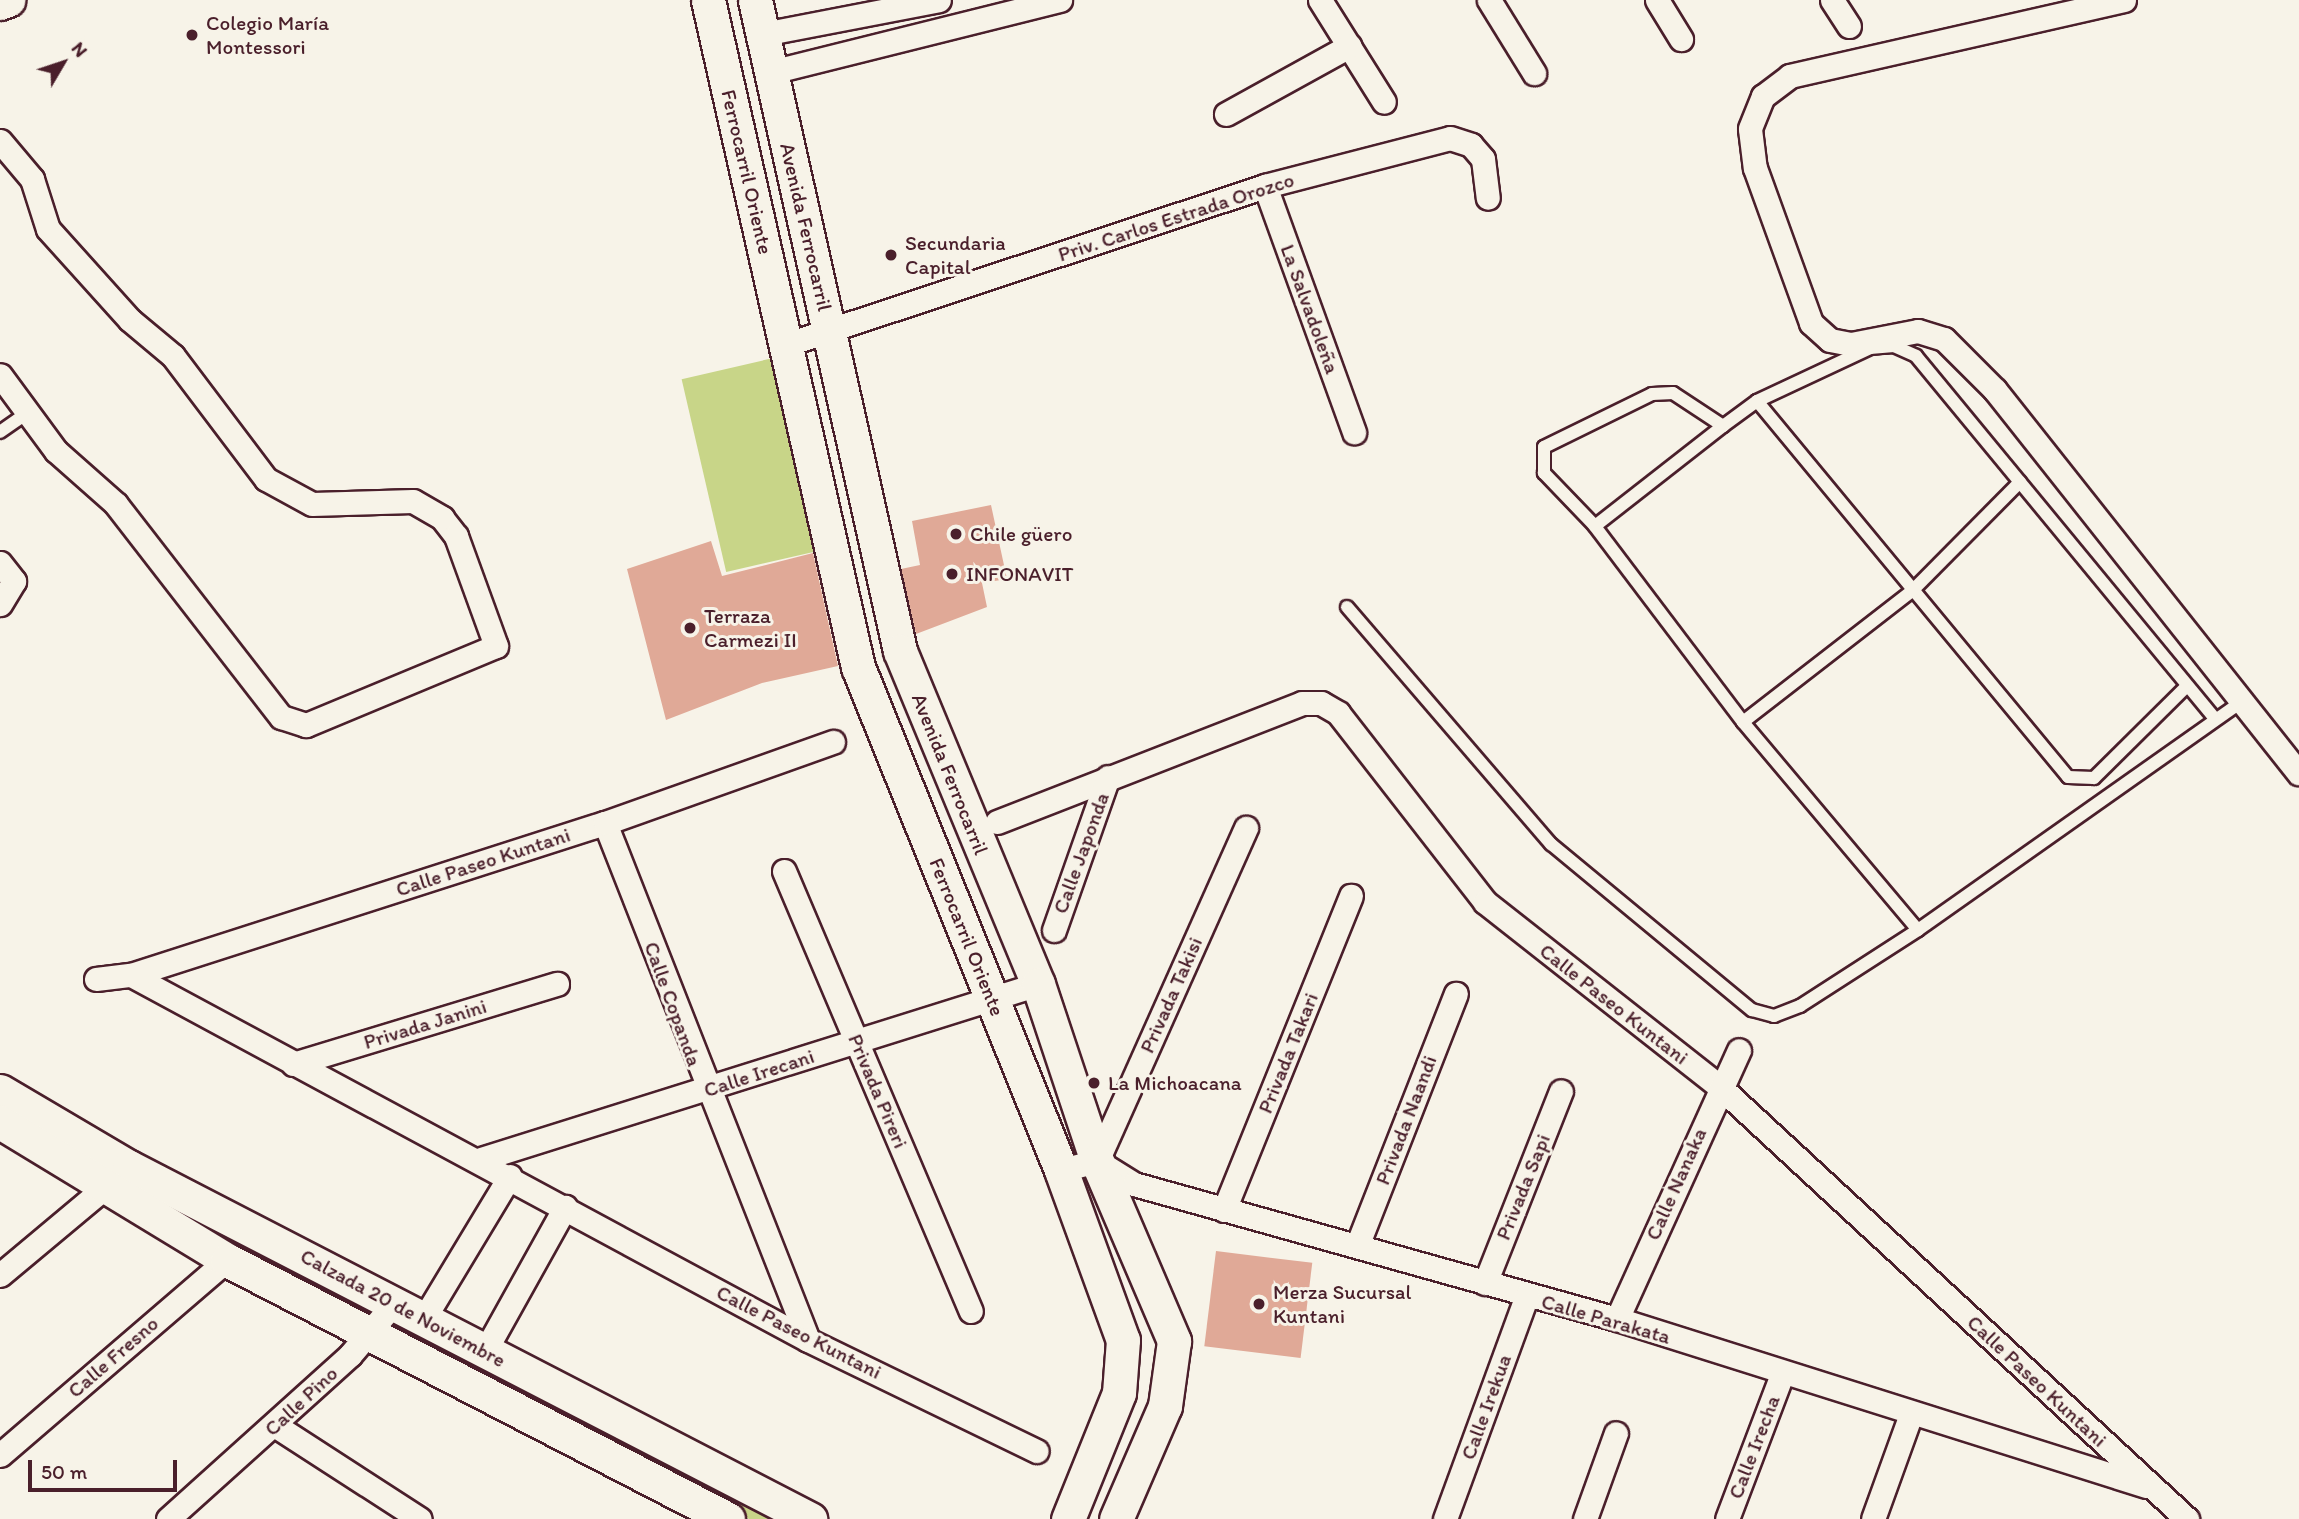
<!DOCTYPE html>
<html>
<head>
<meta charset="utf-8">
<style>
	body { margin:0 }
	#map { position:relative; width:2299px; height:1519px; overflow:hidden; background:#f7f3e8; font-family:Itim,sans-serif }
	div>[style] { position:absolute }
	.green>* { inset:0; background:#c8d588; transform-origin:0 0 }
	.building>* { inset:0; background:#e0a997; transform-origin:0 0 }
	.roads { filter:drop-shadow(2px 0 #4a1f2b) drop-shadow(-2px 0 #4a1f2b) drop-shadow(0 2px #4a1f2b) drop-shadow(0 -2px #4a1f2b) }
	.lane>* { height:12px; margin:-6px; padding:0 6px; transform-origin:6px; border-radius:6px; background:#f7f3e8 }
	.street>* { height:23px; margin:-11.5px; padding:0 11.5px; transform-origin:11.5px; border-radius:11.5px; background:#f7f3e8 }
	.secondary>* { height:33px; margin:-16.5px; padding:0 16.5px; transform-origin:16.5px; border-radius:16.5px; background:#f7f3e8 }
	.dots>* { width:19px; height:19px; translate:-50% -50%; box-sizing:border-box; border:4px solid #f7f3e8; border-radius:50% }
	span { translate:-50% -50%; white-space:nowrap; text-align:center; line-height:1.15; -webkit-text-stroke:6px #f7f3e8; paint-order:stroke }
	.poi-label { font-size:21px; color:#4a1f2b }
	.left { translate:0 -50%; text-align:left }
	.street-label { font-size:21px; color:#4a1f2b }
	.north { position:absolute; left:28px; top:28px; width:70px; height:70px; -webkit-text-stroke:5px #f7f3e8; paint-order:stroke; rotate:51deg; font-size:19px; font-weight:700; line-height:28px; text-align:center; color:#4a1f2b }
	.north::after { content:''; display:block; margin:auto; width:24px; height:32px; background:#4a1f2b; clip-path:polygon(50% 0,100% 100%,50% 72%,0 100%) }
	.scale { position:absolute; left:28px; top:1460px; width:149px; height:32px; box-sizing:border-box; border:4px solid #4a1f2b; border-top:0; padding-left:9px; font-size:21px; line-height:24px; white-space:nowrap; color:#4a1f2b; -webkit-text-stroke:5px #f7f3e8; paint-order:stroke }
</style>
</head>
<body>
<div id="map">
	<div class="green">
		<i style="left:782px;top:356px;width:198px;height:103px;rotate:77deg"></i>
		<i style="clip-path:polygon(404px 1316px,791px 1519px,749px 1519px,395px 1332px)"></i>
	</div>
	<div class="building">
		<i style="clip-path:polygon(991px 505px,1007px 579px,982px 583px,987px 607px,916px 634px,901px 569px,920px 565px,912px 521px)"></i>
		<i style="clip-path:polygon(711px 541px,722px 576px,813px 553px,838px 666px,762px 683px,666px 720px,627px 569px)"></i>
		<i style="left:1216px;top:1251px;width:97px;height:96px;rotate:7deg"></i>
	</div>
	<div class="roads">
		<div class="lane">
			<i style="left:1757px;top:401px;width:488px;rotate:50.4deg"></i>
			<i style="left:2068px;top:777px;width:26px;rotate:2deg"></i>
			<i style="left:2094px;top:778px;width:129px;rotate:-44.7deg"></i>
			<i style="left:0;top:432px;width:35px;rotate:-35deg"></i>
			<i style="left:1595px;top:526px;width:162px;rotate:-38deg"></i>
			<i style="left:1347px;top:607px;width:313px;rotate:49.3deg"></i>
			<i style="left:1551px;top:844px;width:261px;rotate:39.6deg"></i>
			<i style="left:1752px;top:1010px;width:23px;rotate:15deg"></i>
			<i style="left:1774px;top:1016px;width:28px;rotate:-21deg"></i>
			<i style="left:1800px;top:1006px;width:140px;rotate:-32.8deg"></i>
			<i style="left:1918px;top:930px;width:398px;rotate:-35.2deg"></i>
			<i style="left:1743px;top:722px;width:215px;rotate:-37.8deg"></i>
			<i style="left:1913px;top:590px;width:152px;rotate:-45.3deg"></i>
			<i style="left:1918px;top:930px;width:272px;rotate:-130.1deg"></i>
			<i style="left:1743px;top:722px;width:246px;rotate:-127.1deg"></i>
			<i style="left:1595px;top:526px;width:74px;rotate:-133.9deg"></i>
			<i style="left:1544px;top:473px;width:26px;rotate:-90deg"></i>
			<i style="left:1544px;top:447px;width:120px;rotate:-26.1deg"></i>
			<i style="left:1652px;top:394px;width:21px;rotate:-3deg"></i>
			<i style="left:1673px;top:393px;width:60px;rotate:33.4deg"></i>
			<i style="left:1723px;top:426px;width:42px;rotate:-36.3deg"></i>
			<i style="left:1757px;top:401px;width:125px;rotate:-25.1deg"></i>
			<i style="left:1870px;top:348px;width:24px;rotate:-5deg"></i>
			<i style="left:1894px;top:346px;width:24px;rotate:24deg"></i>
			<i style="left:1916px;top:356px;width:469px;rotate:50.5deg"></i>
		</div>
		<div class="street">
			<i style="left:1320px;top:0;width:120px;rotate:57.9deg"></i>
			<i style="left:1489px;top:0;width:86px;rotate:58.3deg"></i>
			<i style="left:1657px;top:0;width:46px;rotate:58.4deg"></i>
			<i style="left:1832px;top:0;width:31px;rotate:57deg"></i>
			<i style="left:2124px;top:0;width:343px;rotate:167.2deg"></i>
			<i style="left:1790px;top:76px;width:34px;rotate:143deg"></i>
			<i style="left:1763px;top:96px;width:35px;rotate:112deg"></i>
			<i style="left:1750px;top:129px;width:39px;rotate:83deg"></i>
			<i style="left:1755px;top:168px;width:165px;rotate:70.1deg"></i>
			<i style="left:1811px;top:323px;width:25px;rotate:42deg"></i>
			<i style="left:1830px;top:340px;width:21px;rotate:11deg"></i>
			<i style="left:1851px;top:344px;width:68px;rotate:-11deg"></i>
			<i style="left:1918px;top:331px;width:27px;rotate:17deg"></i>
			<i style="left:1944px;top:339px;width:72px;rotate:45deg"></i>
			<i style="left:1995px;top:390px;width:489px;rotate:51.6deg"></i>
			<i style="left:763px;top:34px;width:179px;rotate:-10.9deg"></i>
			<i style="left:771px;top:72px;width:298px;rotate:-14deg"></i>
			<i style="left:1226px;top:114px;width:141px;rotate:-28.9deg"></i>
			<i style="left:0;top:141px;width:50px;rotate:49.9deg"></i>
			<i style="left:32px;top:179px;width:52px;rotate:72.3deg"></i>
			<i style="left:48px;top:229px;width:122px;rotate:48deg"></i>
			<i style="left:130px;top:320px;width:56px;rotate:39.9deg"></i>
			<i style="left:173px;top:356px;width:154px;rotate:52.9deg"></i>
			<i style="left:266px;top:479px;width:52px;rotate:28.5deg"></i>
			<i style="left:312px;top:504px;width:101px;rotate:-1.7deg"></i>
			<i style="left:413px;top:501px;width:34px;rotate:30deg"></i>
			<i style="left:442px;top:518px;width:23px;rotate:52deg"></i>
			<i style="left:456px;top:536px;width:117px;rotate:70deg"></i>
			<i style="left:496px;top:646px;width:206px;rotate:157.4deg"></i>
			<i style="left:306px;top:725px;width:26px;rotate:-162deg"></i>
			<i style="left:281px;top:717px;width:269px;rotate:-127.8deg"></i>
			<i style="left:116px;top:504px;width:80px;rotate:-138.5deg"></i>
			<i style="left:56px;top:451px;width:94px;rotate:-126.4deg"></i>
			<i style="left:1265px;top:186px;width:262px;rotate:70.1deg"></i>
			<i style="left:785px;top:345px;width:506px;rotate:-18.33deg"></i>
			<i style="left:1265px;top:186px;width:191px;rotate:-14.5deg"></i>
			<i style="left:1450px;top:138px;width:22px;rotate:18deg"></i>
			<i style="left:1471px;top:145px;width:18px;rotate:49deg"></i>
			<i style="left:1483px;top:159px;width:39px;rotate:83deg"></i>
			<i style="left:0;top:563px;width:23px;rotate:52deg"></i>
			<i style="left:14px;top:581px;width:27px;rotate:121deg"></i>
			<i style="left:997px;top:822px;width:327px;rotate:-21.3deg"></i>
			<i style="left:1302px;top:703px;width:19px"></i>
			<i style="left:1321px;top:703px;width:20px;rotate:30deg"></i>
			<i style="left:1338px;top:713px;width:239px;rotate:52.1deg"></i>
			<i style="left:1485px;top:902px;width:298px;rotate:38.2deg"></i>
			<i style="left:1719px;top:1086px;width:638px;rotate:42.78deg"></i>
			<i style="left:605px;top:823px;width:555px;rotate:68.56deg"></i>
			<i style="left:784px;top:871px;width:478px;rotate:67deg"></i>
			<i style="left:1054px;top:930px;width:162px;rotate:-70.6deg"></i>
			<i style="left:131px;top:975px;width:769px;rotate:28.33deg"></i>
			<i style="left:808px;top:1340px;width:254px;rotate:25.9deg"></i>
			<i style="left:96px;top:979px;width:35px;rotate:-7deg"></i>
			<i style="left:131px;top:975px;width:498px;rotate:-17.8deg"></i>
			<i style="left:605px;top:823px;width:242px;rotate:-19.6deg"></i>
			<i style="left:293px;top:1064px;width:276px;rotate:-16.9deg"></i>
			<i style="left:481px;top:1159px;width:584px;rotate:-17.44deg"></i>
			<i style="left:1097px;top:1161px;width:365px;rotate:-65.9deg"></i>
			<i style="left:1061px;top:1170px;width:37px;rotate:-14deg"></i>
			<i style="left:1097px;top:1161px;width:44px;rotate:31.9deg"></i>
			<i style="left:1134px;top:1184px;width:502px;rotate:15.62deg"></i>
			<i style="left:1617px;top:1319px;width:555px;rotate:17.52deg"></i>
			<i style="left:1224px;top:1210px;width:339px;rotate:-68deg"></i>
			<i style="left:1357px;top:1246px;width:271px;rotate:-68.6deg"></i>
			<i style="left:0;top:1275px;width:151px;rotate:-39.9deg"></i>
			<i style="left:1485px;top:1283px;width:206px;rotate:-68.4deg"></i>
			<i style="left:1617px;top:1319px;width:295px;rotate:-65.6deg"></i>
			<i style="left:423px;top:1320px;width:168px;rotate:-58.9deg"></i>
			<i style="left:485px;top:1351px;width:165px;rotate:-60.9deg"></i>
			<i style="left:276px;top:1426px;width:171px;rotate:32.9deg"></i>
			<i style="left:0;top:1455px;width:299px;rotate:-40.7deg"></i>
			<i style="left:168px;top:1519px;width:245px;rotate:-42deg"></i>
			<i style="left:350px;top:1355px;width:70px;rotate:-49.7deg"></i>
			<i style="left:1445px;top:1519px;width:239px;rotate:-69.9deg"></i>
			<i style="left:1585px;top:1519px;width:91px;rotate:-70.2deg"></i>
			<i style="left:1727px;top:1519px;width:155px;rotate:-69.2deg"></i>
			<i style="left:1873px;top:1519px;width:112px;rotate:-70.1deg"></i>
		</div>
		<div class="secondary">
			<i style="left:708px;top:0;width:684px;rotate:77.33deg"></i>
			<i style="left:858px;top:667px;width:542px;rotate:68.02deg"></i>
			<i style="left:1061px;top:1170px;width:181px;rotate:70deg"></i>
			<i style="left:1123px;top:1340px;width:53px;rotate:94.3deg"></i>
			<i style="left:1119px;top:1393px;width:136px;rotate:112deg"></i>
			<i style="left:755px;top:0;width:667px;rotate:77.44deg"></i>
			<i style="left:900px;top:651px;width:360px;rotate:67.5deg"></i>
			<i style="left:1038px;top:984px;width:187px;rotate:71.6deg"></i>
			<i style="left:1097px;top:1161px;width:196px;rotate:66.8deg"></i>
			<i style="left:1174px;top:1341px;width:66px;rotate:97.9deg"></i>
			<i style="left:1165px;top:1406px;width:123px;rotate:113.4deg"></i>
			<i style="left:0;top:3px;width:9px;rotate:-21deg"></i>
			<i style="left:0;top:1091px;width:150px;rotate:30.5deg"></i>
			<i style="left:129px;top:1167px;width:767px;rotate:27.33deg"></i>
			<i style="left:0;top:1122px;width:266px;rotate:31.3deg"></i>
			<i style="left:227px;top:1260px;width:564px;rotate:27.34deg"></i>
		</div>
	</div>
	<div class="dots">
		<i style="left:192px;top:35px;background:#4a1f2b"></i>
		<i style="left:891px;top:255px;background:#4a1f2b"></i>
		<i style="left:956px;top:534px;background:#4a1f2b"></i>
		<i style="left:952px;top:574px;background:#4a1f2b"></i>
		<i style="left:690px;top:628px;background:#4a1f2b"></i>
		<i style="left:1094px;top:1083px;background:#4a1f2b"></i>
		<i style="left:1259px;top:1304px;background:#4a1f2b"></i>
	</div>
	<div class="poi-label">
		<span class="left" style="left:206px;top:35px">Colegio María<br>Montessori</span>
		<span class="left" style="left:905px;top:255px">Secundaria<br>Capital</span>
		<span class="left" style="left:970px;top:534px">Chile güero</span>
		<span class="left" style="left:966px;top:574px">INFONAVIT</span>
		<span class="left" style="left:704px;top:628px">Terraza<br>Carmezi II</span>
		<span class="left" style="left:1108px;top:1083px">La Michoacana</span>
		<span class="left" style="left:1273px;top:1304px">Merza Sucursal<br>Kuntani</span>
	</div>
	<div class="street-label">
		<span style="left:747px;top:172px;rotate:77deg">Ferrocarril Oriente</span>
		<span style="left:1176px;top:217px;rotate:-18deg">Priv. Carlos Estrada Orozco</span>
		<span style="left:806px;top:227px;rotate:77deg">Avenida Ferrocarril</span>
		<span style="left:1310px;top:309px;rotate:70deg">La Salvadoleña</span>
		<span style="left:950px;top:774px;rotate:68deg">Avenida Ferrocarril</span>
		<span style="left:1081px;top:853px;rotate:-70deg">Calle Japonda</span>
		<span style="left:483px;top:862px;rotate:-18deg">Calle Paseo Kuntani</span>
		<span style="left:967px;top:937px;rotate:68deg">Ferrocarril Oriente</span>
		<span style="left:1171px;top:995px;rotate:-66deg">Privada Takisi</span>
		<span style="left:673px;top:1004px;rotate:70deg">Calle Copanda</span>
		<span style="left:1614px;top:1004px;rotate:38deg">Calle Paseo Kuntani</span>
		<span style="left:425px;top:1024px;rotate:-17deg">Privada Janini</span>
		<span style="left:1288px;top:1053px;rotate:-68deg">Privada Takari</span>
		<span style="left:759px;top:1073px;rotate:-18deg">Calle Irecani</span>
		<span style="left:878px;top:1091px;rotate:67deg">Privada Pireri</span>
		<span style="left:1406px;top:1120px;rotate:-69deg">Privada Naandi</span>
		<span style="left:1676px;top:1184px;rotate:-66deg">Calle Nanaka</span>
		<span style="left:1523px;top:1187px;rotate:-68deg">Privada Sapi</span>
		<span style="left:403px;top:1308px;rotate:28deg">Calzada 20 de Noviembre</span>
		<span style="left:1606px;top:1319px;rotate:16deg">Calle Parakata</span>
		<span style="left:799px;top:1332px;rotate:27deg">Calle Paseo Kuntani</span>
		<span style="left:113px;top:1357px;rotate:-41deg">Calle Fresno</span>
		<span style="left:2037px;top:1381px;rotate:43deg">Calle Paseo Kuntani</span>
		<span style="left:301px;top:1401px;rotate:-43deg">Calle Pino</span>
		<span style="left:1486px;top:1407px;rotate:-70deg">Calle Irekua</span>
		<span style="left:1754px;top:1447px;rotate:-69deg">Calle Irecha</span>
	</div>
	<div class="north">N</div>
	<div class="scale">50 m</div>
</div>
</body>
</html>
